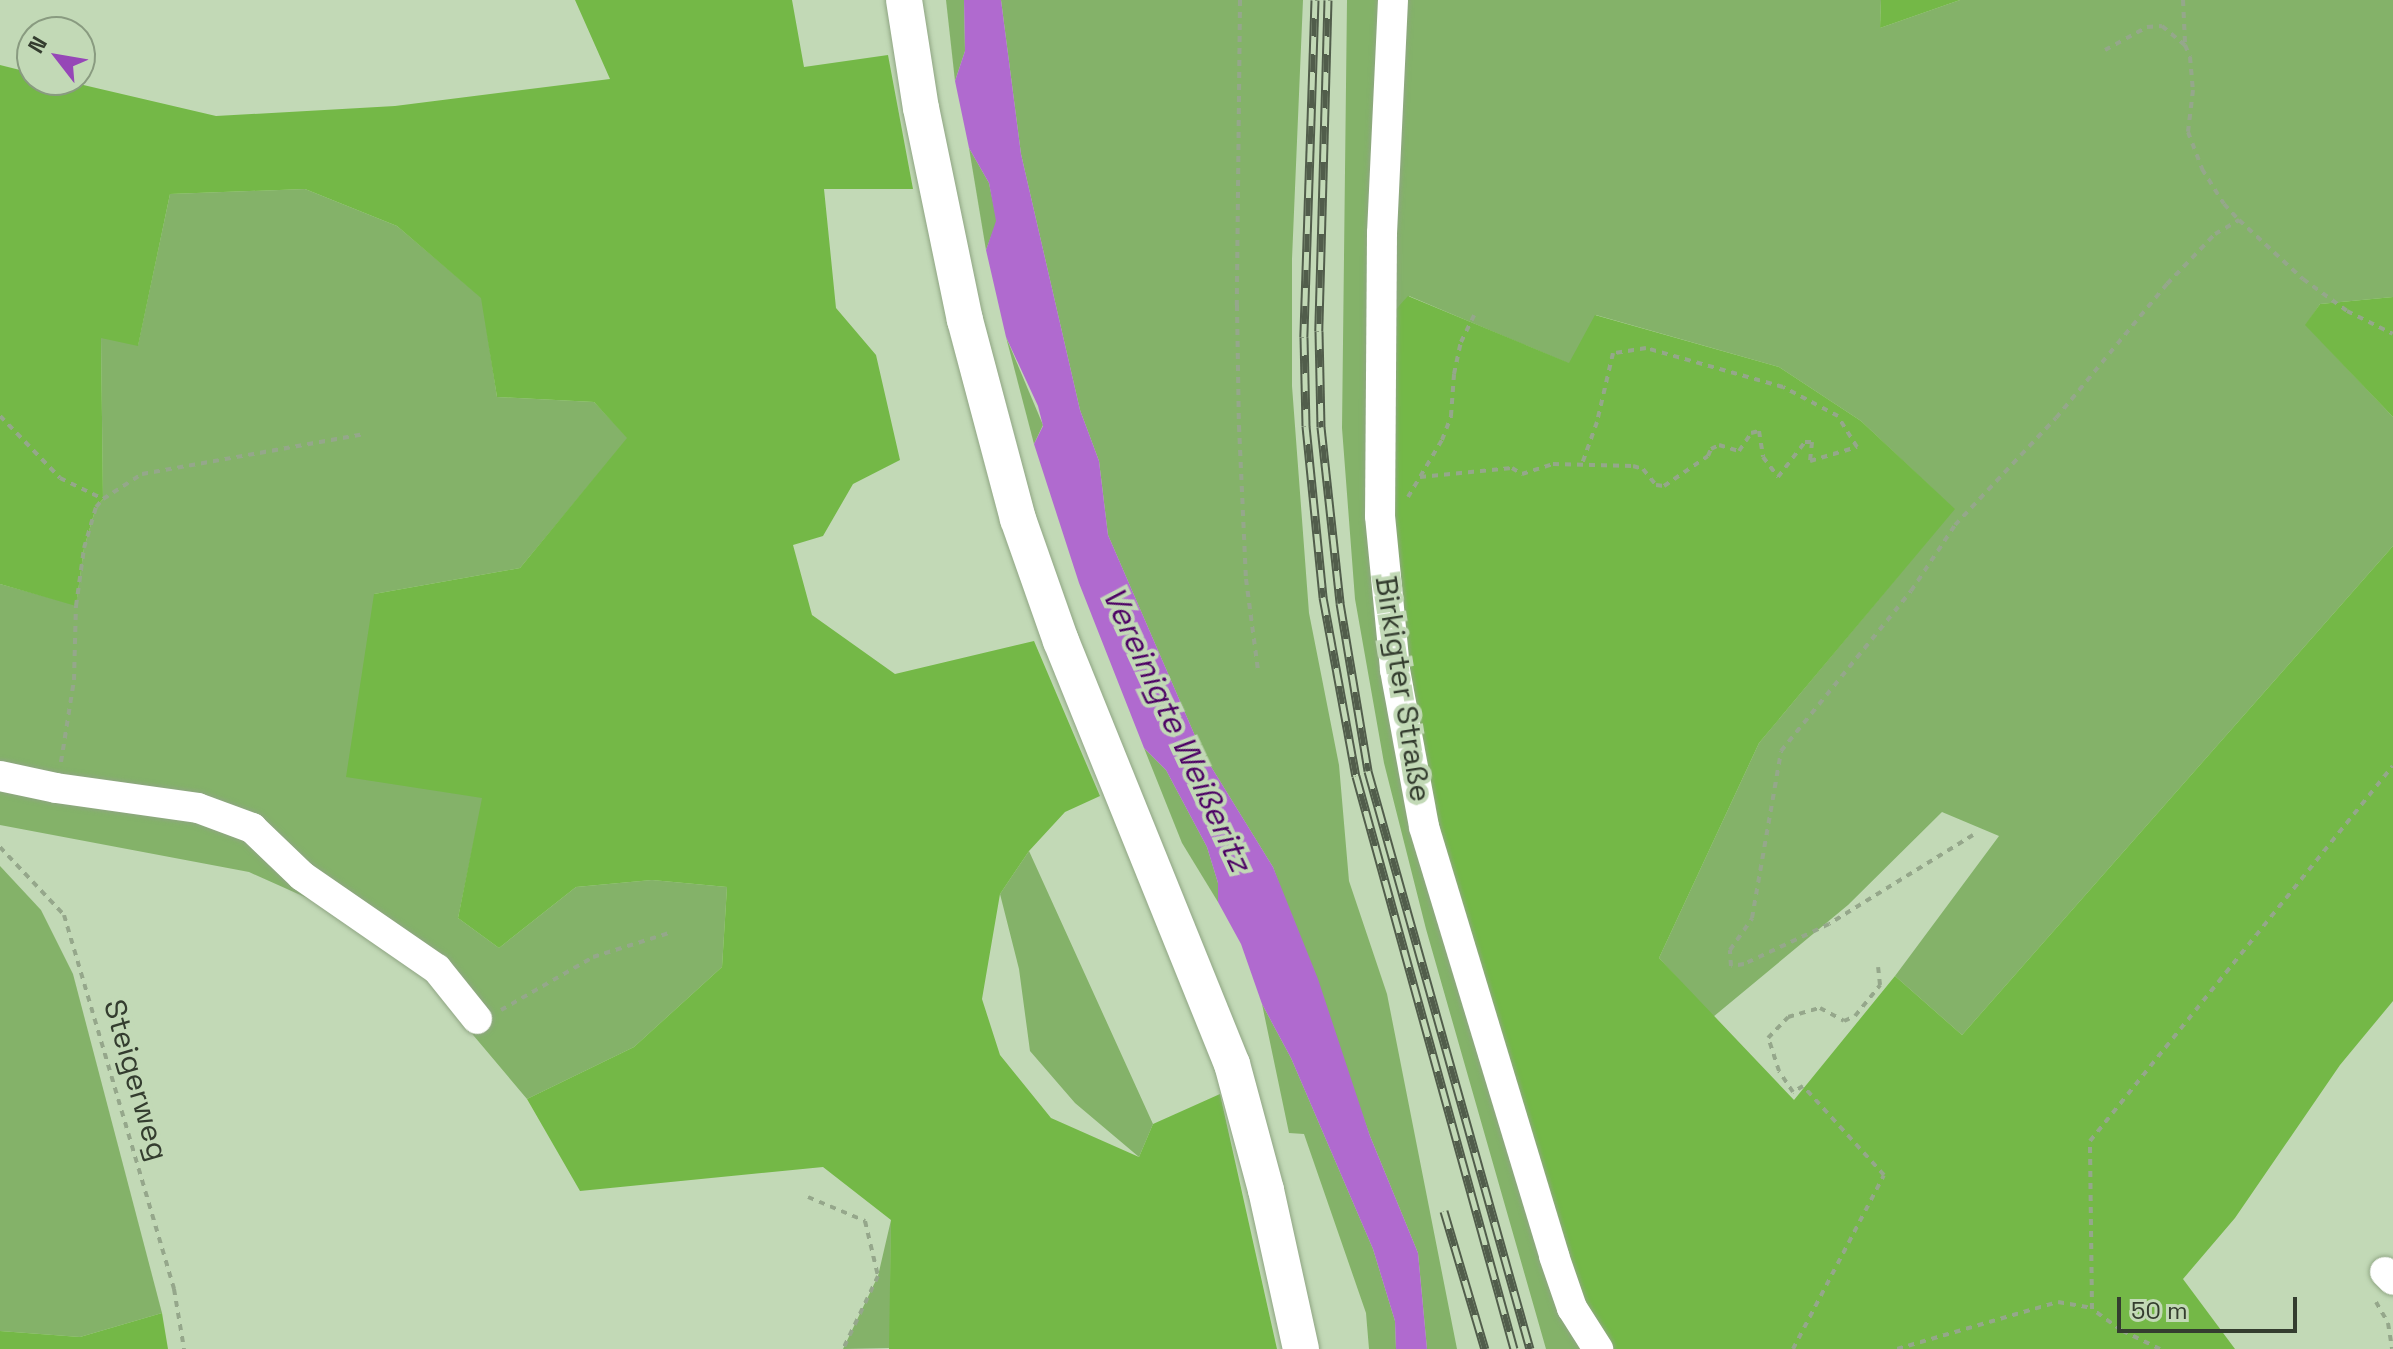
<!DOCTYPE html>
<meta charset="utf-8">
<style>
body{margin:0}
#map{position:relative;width:2393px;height:1349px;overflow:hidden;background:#c2d9b6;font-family:"Space Grotesk",sans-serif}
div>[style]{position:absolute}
.green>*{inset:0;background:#84b269}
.forest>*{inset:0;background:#74b847}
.water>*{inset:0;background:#b06acf}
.path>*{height:4px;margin-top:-2px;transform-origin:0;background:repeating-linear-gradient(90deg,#95a78b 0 6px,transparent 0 12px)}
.roads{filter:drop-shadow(0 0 2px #8fa583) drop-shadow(0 0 2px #8fa583)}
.minor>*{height:30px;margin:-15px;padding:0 15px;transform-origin:15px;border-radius:15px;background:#fff}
.major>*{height:36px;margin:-18px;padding:0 18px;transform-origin:18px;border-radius:18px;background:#fff}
.rail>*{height:9px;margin-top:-4.5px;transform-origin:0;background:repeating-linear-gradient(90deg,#c2d9b6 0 18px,#515d4b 0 36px);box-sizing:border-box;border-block:2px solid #515d4b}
span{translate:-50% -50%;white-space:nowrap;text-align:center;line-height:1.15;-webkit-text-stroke:8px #c2d9b6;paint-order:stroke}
.street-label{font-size:30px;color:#343d2f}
.water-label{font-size:32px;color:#4c0064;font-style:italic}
.north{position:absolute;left:16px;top:16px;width:80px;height:80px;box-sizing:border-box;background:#c2d9b6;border:2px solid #899b80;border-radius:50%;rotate:301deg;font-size:22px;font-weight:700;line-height:32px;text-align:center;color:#343d2f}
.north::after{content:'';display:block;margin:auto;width:28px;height:36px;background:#9647b7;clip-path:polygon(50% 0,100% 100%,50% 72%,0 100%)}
.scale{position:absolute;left:2117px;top:1297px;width:180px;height:36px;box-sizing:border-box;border:4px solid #343d2f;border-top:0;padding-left:10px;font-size:24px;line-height:28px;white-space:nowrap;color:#343d2f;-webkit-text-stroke:6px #c2d9b6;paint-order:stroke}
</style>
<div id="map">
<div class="green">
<div style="clip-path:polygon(946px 0,964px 0,965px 51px,955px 81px)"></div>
<div style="clip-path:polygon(1001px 0,1303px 0,1292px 259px,1292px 386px,1309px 613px,1339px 765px,1349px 881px,1387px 994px,1457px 1349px,1427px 1349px,1418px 1253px,1370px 1136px,1273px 867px,1202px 752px,1108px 535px,1099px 461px,1080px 410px,1021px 154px)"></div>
<div style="clip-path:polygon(1347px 0,1881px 0,1880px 28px,1960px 0,2393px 0,2393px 297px,2320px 304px,2306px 325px,2393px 417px,2393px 546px,1962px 1035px,1895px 976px,1999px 836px,1942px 812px,1848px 905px,1713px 1017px,1659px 958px,1759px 743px,1954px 509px,1861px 421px,1779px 367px,1596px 315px,1570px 364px,1409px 296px,1598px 1349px,1546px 1349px,1426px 929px,1384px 763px,1355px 599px,1342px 428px)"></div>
<div style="clip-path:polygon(969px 148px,989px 183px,997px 221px,986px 250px)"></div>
<div style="clip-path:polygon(305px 189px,397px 226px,482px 298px,497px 397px,594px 402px,628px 438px,520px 568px,374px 594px,483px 798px,458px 918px,499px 948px,576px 887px,652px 880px,727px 887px,722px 967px,634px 1047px,527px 1099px,420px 972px,343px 914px,249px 872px,0 825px,0 584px,76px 605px,84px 548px,96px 507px,103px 499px,101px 337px,138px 345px,170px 194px)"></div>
<div style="clip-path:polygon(1006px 337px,1043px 425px,1034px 444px)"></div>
<div style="clip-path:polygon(1144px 748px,1166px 770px,1207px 847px,1218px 883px,1218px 902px,1182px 843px)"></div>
<div style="clip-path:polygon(1029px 851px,1153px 1124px,1139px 1157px,1075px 1103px,1030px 1051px,1019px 969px,1000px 894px)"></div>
<div style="clip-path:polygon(0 866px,41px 910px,73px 974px,162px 1313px,80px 1337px,0 1331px)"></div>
<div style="clip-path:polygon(1262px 1004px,1291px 1058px,1373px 1249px,1395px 1321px,1396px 1349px,1369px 1349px,1366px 1313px,1304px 1134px,1289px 1133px)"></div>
<div style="clip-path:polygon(891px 1220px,890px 1348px,843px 1349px,878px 1276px)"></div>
</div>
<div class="forest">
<div style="clip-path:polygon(575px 0,792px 0,804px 67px,888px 55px,913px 189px,824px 189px,836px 308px,876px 355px,900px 460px,853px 484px,823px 536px,793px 545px,812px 615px,895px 674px,1034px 641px,1100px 796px,1065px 812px,1029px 851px,1000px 894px,982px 999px,1000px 1055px,1051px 1118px,1139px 1157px,1153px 1124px,1220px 1094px,1277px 1349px,889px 1349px,891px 1220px,823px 1167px,580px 1191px,527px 1099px,634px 1047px,722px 967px,727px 887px,652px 880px,576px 887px,499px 948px,458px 918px,482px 798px,346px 777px,374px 594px,520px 568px,627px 438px,594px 402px,497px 397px,481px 298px,397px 226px,305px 189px,170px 194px,138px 346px,101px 338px,103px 499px,96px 507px,84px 548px,76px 606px,0 584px,0 65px,32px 73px,32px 80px,62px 80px,216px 116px,395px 106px,610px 79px)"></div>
<div style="clip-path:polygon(1881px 0,1960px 0,1880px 28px)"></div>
<div style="clip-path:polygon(1408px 296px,1569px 363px,1595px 315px,1779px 367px,1861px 421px,1955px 509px,1759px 743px,1659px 958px,1794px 1100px,1895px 976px,1962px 1035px,2393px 546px,2393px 1001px,2340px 1065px,2235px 1218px,2183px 1279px,2235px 1349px,1598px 1349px,1572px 1308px,1395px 670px,1380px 327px)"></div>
<div style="clip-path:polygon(2393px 297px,2393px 417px,2305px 325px,2320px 304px)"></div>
<div style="clip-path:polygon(162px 1313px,168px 1349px,0 1349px,0 1331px,80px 1337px)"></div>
</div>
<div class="water">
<div style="clip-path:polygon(964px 0,1001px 0,1021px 154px,1080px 410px,1099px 461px,1108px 535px,1202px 752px,1273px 867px,1318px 979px,1370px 1136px,1418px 1253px,1427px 1349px,1396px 1349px,1395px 1321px,1373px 1249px,1291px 1058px,1262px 1004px,1241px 944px,1218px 902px,1218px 883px,1207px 847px,1166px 770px,1144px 748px,1079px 583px,1034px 444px,1043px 426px,1038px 406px,1006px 337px,986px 250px,996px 221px,989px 183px,969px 148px,955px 81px,965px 51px)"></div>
</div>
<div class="path">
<div style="left:1240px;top:0;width:305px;rotate:90.6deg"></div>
<div style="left:1237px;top:305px;width:121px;rotate:89.1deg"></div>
<div style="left:1239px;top:426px;width:153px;rotate:87.4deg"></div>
<div style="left:1246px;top:579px;width:92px;rotate:82.5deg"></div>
<div style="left:2183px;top:0;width:43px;rotate:87.3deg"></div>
<div style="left:2105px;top:50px;width:48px;rotate:-28.7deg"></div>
<div style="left:2147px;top:27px;width:15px;rotate:-4deg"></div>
<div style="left:2162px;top:26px;width:30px;rotate:40deg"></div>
<div style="left:2185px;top:45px;width:13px;rotate:67deg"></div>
<div style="left:2190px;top:57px;width:33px;rotate:85deg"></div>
<div style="left:2193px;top:90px;width:42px;rotate:96.8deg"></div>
<div style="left:2188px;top:132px;width:40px;rotate:69deg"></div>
<div style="left:2202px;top:169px;width:41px;rotate:57.8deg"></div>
<div style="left:2224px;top:204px;width:22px;rotate:47deg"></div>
<div style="left:0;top:416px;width:86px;rotate:45.9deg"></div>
<div style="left:60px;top:478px;width:48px;rotate:26deg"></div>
<div style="left:1420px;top:477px;width:92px;rotate:-5.6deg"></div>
<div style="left:1512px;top:468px;width:12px;rotate:31deg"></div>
<div style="left:1522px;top:474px;width:33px;rotate:-18deg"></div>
<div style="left:1553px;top:464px;width:80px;rotate:1.4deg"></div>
<div style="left:1633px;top:466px;width:10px;rotate:17deg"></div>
<div style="left:1643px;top:469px;width:21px;rotate:51deg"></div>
<div style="left:1656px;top:485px;width:8px;rotate:7deg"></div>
<div style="left:1664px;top:486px;width:53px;rotate:-34.3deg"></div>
<div style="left:1708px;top:456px;width:8px;rotate:-67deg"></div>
<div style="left:1711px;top:449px;width:9px;rotate:-27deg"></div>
<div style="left:1719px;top:445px;width:21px;rotate:17deg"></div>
<div style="left:1739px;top:451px;width:22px;rotate:-56deg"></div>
<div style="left:1751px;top:433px;width:8px;rotate:-14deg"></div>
<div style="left:1759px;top:431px;width:26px;rotate:81deg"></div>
<div style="left:1763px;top:457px;width:25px;rotate:53deg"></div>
<div style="left:1778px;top:477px;width:44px;rotate:-52.4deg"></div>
<div style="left:1805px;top:442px;width:7px"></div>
<div style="left:1812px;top:442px;width:19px;rotate:96deg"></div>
<div style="left:1810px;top:461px;width:49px;rotate:-16.6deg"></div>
<div style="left:1857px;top:447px;width:36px;rotate:-122deg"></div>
<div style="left:1838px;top:416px;width:62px;rotate:-152.2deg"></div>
<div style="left:1783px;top:387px;width:142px;rotate:-164.1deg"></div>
<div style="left:1646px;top:348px;width:33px;rotate:171deg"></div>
<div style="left:1613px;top:353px;width:71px;rotate:103.1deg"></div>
<div style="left:1597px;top:422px;width:45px;rotate:109.7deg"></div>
<div style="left:1408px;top:497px;width:66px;rotate:-59.2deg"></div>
<div style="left:1442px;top:440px;width:26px;rotate:-69deg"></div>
<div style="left:1451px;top:416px;width:42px;rotate:-85.9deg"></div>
<div style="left:1454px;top:374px;width:33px;rotate:-78deg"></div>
<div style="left:1461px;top:342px;width:30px;rotate:-64deg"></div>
<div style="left:61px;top:762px;width:83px;rotate:-81deg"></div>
<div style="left:74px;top:680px;width:74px;rotate:-88.5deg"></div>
<div style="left:76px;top:606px;width:59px;rotate:-82.1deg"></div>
<div style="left:84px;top:548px;width:43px;rotate:-73.7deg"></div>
<div style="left:96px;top:507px;width:11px;rotate:-49deg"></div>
<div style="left:103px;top:499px;width:46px;rotate:-32.7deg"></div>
<div style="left:142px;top:474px;width:226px;rotate:-10.2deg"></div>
<div style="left:1973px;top:835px;width:169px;rotate:148.3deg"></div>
<div style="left:1829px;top:924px;width:94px;rotate:154.8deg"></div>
<div style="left:1744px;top:964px;width:13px;rotate:171deg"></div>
<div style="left:1731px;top:966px;width:16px;rotate:-94deg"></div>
<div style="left:1730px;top:950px;width:39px;rotate:-55deg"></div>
<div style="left:1752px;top:918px;width:169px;rotate:-80.1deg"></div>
<div style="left:1781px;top:751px;width:206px;rotate:-50.9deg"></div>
<div style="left:1911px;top:591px;width:79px;rotate:-56.3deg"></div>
<div style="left:1955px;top:525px;width:147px;rotate:-46.7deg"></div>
<div style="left:2056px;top:418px;width:174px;rotate:-50.4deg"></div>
<div style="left:2167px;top:284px;width:69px;rotate:-46.2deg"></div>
<div style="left:2215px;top:234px;width:28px;rotate:-30deg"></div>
<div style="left:2239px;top:220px;width:87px;rotate:42.7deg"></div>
<div style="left:2303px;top:279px;width:54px;rotate:36deg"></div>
<div style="left:2347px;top:311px;width:51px;rotate:26.6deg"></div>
<div style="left:0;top:847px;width:93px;rotate:46.7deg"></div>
<div style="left:64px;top:915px;width:390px;rotate:73.6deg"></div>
<div style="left:174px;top:1289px;width:61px;rotate:80.5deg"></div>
<div style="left:501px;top:1010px;width:106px;rotate:-29.9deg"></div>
<div style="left:593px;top:957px;width:80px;rotate:-17.5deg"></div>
<div style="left:808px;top:1197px;width:62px;rotate:22.8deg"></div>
<div style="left:865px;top:1221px;width:57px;rotate:76.7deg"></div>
<div style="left:878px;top:1276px;width:81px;rotate:115.6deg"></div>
<div style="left:2376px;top:1302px;width:24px;rotate:60deg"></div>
<div style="left:2388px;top:1323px;width:26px;rotate:81deg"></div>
<div style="left:1793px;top:1349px;width:196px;rotate:-62.4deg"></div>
<div style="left:1884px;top:1175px;width:120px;rotate:-132.3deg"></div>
<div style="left:1803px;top:1086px;width:12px;rotate:149deg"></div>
<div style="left:1793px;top:1092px;width:25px;rotate:-124deg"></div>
<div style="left:1779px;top:1071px;width:35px;rotate:-108deg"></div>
<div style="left:1768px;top:1038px;width:29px;rotate:-46deg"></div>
<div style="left:1788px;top:1017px;width:33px;rotate:-16deg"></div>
<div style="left:1820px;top:1008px;width:27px;rotate:28deg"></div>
<div style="left:1844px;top:1021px;width:12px;rotate:-24deg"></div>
<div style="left:1855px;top:1016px;width:40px;rotate:-51deg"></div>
<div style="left:1880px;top:985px;width:18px;rotate:-96deg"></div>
<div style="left:1897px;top:1349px;width:168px;rotate:-16.3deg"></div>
<div style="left:2058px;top:1302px;width:35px;rotate:10deg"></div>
<div style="left:2160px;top:1349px;width:43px;rotate:-154deg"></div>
<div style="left:2121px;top:1330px;width:36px;rotate:-144deg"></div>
<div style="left:2092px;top:1309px;width:168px;rotate:-90.7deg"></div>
<div style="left:2090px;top:1141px;width:482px;rotate:-51.1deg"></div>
</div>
<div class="roads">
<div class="minor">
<div style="left:1393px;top:0;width:233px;rotate:92.7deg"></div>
<div style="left:1382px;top:233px;width:283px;rotate:90.4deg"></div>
<div style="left:1380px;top:516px;width:155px;rotate:84.4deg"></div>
<div style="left:1395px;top:670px;width:160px;rotate:79.5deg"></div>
<div style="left:1424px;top:827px;width:448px;rotate:73.1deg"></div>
<div style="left:1554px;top:1256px;width:55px;rotate:70.9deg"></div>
<div style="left:1572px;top:1308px;width:49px;rotate:57.6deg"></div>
<div style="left:0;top:776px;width:57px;rotate:12.1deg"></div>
<div style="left:56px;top:788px;width:143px;rotate:8deg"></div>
<div style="left:198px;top:808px;width:58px;rotate:20.3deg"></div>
<div style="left:252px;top:828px;width:69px;rotate:43.8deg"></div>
<div style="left:302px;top:876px;width:164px;rotate:34.6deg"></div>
<div style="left:437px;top:969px;width:64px;rotate:51.3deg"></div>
<div style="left:2385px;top:1272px;width:11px;rotate:45deg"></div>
</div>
<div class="major">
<div style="left:904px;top:0;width:109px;rotate:81.1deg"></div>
<div style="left:921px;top:108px;width:217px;rotate:78.3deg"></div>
<div style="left:965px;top:320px;width:206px;rotate:75.1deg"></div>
<div style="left:1018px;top:519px;width:129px;rotate:70.6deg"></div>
<div style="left:1061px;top:641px;width:456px;rotate:68deg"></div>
<div style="left:1232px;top:1064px;width:131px;rotate:74.9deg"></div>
<div style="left:1266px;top:1190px;width:163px;rotate:77.6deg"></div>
</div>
</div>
<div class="rail">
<div style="left:1315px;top:0;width:337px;rotate:91.9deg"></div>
<div style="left:1304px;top:337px;width:89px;rotate:88.7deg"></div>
<div style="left:1306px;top:426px;width:172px;rotate:84.3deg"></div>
<div style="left:1323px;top:597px;width:182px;rotate:79.6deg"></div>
<div style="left:1356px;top:776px;width:594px;rotate:74.58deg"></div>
<div style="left:1328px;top:0;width:331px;rotate:91.6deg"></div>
<div style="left:1319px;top:331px;width:96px;rotate:88.8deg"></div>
<div style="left:1321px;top:427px;width:177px;rotate:83.8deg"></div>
<div style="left:1340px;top:603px;width:170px;rotate:80.5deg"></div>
<div style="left:1368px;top:771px;width:600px;rotate:74.34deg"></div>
<div style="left:1444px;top:1211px;width:144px;rotate:73.5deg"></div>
</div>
<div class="street-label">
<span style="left:1403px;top:689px;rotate:81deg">Birkigter Straße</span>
<span style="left:136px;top:1080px;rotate:74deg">Steigerweg</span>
</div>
<div class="water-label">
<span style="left:1177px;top:729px;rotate:65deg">Vereinigte Weißeritz</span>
</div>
<div class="north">N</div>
<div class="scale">50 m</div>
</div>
